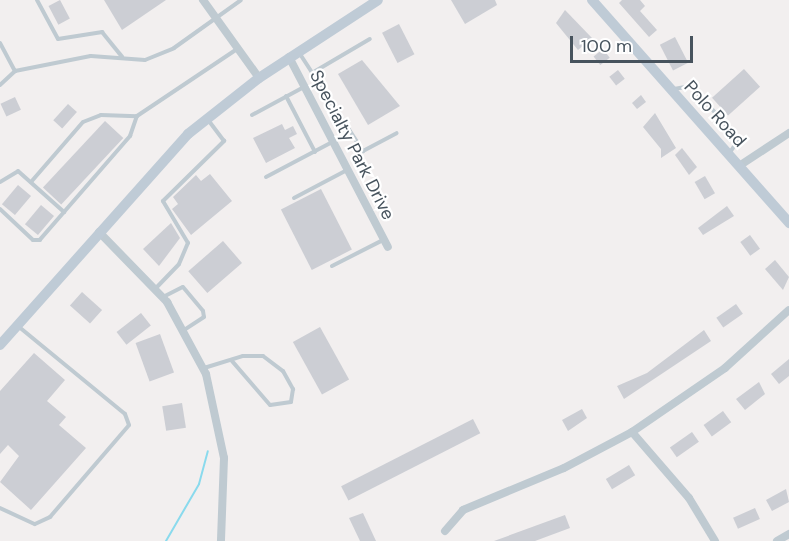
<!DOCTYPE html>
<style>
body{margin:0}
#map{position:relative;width:789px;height:541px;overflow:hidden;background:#f2efef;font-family:"DM Sans",sans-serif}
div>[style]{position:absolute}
.stream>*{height:2px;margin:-1px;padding:0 1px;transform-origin:1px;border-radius:1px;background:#8adaed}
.building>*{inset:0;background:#ccced4;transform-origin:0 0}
.lane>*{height:4px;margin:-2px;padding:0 2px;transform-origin:2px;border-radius:2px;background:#bfcad1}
.street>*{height:8px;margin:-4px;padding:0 4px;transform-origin:4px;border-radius:4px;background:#bfcad1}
.secondary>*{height:10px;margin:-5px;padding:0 5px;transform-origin:5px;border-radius:5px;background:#bfcbd6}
span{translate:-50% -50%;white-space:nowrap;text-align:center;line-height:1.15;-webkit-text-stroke:4.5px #fff;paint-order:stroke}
.street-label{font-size:18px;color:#47535d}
.scale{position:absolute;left:570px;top:36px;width:123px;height:27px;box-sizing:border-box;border:3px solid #47535d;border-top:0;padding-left:8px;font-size:18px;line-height:21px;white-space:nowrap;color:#47535d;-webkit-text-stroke:4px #fff;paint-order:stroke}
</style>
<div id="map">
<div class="stream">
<div style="left:166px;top:541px;width:66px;rotate:-59.9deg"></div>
<div style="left:199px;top:484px;width:34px;rotate:-75deg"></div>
</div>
<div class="building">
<div style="left:60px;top:0;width:21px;height:13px;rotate:62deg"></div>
<div style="clip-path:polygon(104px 0,166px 0,122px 30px)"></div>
<div style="clip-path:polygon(451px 0,495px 0,497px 5px,465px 24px)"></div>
<div style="clip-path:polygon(622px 0,640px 0,645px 6px,640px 11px,657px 30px,649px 37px,619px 3px)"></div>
<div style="clip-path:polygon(565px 10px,592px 38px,578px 50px,556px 23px)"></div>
<div style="left:399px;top:24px;width:34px;height:19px;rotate:63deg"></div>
<div style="left:675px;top:37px;width:29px;height:17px;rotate:63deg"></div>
<div style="left:603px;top:49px;width:11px;height:12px;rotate:52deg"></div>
<div style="clip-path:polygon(362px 60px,400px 106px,368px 125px,338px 74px)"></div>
<div style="left:744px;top:69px;width:24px;height:43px;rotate:48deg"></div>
<div style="left:618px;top:70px;width:11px;height:11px;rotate:52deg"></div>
<div style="clip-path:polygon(641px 95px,646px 102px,637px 109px,632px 103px)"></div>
<div style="left:15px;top:97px;width:14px;height:16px;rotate:65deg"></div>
<div style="left:68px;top:104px;width:12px;height:22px;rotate:42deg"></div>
<div style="clip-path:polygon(655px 113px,676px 148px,661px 158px,661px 149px,643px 127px)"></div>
<div style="left:105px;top:121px;width:25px;height:91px;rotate:43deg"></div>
<div style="clip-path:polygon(282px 124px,285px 130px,293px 126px,297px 134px,289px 138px,295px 148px,266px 163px,253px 138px)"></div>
<div style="clip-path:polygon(682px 148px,697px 167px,689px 175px,675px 155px)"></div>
<div style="clip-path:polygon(210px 174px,232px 201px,191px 235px,172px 209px,178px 204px,173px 197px,196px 175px,201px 181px)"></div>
<div style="left:705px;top:176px;width:20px;height:12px;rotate:60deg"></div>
<div style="left:18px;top:185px;width:17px;height:25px;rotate:40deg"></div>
<div style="left:321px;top:189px;width:68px;height:45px;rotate:63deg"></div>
<div style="left:41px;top:205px;width:17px;height:25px;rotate:40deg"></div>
<div style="clip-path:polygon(727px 206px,734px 216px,703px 235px,698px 228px)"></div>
<div style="clip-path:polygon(171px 223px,180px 238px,159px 266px,143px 249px)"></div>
<div style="left:750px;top:235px;width:17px;height:12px;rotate:54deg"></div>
<div style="left:223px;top:241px;width:29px;height:46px;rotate:49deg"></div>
<div style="clip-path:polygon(775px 260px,789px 277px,783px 290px,765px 269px)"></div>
<div style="left:82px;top:292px;width:27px;height:18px;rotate:42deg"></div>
<div style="left:736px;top:304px;width:12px;height:24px;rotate:55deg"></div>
<div style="left:141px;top:313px;width:16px;height:31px;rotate:52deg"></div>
<div style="left:320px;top:327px;width:60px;height:31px;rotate:61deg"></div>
<div style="clip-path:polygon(704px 330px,711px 341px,624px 399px,617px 386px,647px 373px)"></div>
<div style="left:160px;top:334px;width:41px;height:26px;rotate:70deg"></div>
<div style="clip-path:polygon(34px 353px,65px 380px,47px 401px,66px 417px,59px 425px,86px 448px,31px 510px,0 482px,19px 456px,8px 445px,0 454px,0 391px)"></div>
<div style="clip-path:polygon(789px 359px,789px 376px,779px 384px,771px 374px)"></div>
<div style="clip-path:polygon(759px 382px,765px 394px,745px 410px,736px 399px)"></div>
<div style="left:182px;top:403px;width:25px;height:20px;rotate:81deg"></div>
<div style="clip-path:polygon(582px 409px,587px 418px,568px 431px,562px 420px)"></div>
<div style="left:723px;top:411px;width:14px;height:24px;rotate:54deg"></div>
<div style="left:473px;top:419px;width:16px;height:148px;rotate:63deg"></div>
<div style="left:692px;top:432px;width:12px;height:27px;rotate:55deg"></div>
<div style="left:629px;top:465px;width:12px;height:27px;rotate:59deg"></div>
<div style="clip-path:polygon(786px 489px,789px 502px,772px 511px,766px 500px)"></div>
<div style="left:755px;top:508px;width:12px;height:24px;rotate:66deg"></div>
<div style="clip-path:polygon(363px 513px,376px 541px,360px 541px,349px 518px)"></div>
<div style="clip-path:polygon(565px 515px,570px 528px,535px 541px,494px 541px)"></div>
</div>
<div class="lane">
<div style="left:37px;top:0;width:44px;rotate:61.7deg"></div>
<div style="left:58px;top:39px;width:45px;rotate:-9deg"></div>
<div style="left:102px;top:32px;width:32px;rotate:51deg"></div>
<div style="left:0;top:43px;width:32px;rotate:62deg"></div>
<div style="left:15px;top:71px;width:77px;rotate:-11.2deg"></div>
<div style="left:91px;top:56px;width:54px;rotate:4.2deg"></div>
<div style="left:145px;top:60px;width:31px;rotate:-22deg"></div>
<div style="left:174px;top:48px;width:82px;rotate:-35.6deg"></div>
<div style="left:300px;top:54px;width:116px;rotate:57deg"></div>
<div style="left:363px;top:151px;width:38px;rotate:-28deg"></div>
<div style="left:312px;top:73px;width:67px;rotate:-30.4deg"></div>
<div style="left:0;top:85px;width:21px;rotate:-43deg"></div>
<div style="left:674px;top:89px;width:17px;rotate:-10deg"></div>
<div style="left:691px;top:86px;width:72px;rotate:47.8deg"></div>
<div style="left:739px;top:139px;width:18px;rotate:124deg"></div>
<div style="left:286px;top:96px;width:63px;rotate:62.6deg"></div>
<div style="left:252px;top:115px;width:59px;rotate:-28.3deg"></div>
<div style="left:266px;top:177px;width:75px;rotate:-27.9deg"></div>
<div style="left:0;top:182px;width:21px;rotate:-31deg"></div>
<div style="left:18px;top:171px;width:62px;rotate:41.7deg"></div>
<div style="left:64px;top:212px;width:37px;rotate:131deg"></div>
<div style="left:40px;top:240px;width:7px;rotate:180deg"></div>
<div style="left:33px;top:240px;width:45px;rotate:-136.8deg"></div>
<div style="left:31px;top:182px;width:79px;rotate:-49.1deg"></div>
<div style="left:83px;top:122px;width:19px;rotate:-21deg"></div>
<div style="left:101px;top:115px;width:36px;rotate:2deg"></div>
<div style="left:137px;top:116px;width:120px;rotate:-33.8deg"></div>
<div style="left:294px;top:198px;width:60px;rotate:-27.8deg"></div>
<div style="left:64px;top:212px;width:101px;rotate:-49deg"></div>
<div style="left:130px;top:136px;width:21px;rotate:-71deg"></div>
<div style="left:332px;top:266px;width:57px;rotate:-27deg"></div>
<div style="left:156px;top:288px;width:33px;rotate:-46deg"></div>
<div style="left:179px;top:264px;width:23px;rotate:-67deg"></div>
<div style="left:188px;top:243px;width:49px;rotate:-120.8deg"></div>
<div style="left:163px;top:201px;width:86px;rotate:-44.5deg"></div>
<div style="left:224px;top:141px;width:26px;rotate:-127deg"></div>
<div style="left:163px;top:297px;width:22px;rotate:-27deg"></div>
<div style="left:183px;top:287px;width:31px;rotate:50deg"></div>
<div style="left:203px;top:311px;width:6px;rotate:81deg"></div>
<div style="left:204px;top:317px;width:24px;rotate:147deg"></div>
<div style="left:204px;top:368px;width:41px;rotate:-17.1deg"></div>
<div style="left:243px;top:356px;width:20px"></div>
<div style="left:263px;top:356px;width:25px;rotate:37deg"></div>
<div style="left:283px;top:371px;width:21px;rotate:61deg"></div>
<div style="left:293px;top:389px;width:13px;rotate:99deg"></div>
<div style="left:291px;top:402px;width:21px;rotate:172deg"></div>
<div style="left:270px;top:405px;width:58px;rotate:-130.8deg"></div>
<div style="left:0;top:508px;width:38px;rotate:25deg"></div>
<div style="left:35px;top:524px;width:17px;rotate:-25deg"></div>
<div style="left:50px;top:517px;width:121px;rotate:-49.3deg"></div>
<div style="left:129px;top:425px;width:12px;rotate:-110deg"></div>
<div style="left:125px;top:414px;width:139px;rotate:-140.6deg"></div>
</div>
<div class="street">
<div style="left:203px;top:0;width:96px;rotate:54.3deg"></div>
<div style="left:289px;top:57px;width:214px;rotate:62.5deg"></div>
<div style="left:739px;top:166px;width:60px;rotate:-33.4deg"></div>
<div style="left:99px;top:232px;width:98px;rotate:45.8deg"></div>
<div style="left:167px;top:302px;width:82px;rotate:61.6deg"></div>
<div style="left:206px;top:374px;width:86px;rotate:77.9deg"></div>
<div style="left:224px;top:458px;width:83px;rotate:92.1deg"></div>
<div style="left:632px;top:432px;width:87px;rotate:49.2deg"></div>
<div style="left:689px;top:498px;width:50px;rotate:58.8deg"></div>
<div style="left:445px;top:531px;width:28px;rotate:-49deg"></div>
<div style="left:463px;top:510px;width:109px;rotate:-22.6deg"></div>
<div style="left:564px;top:468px;width:77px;rotate:-27.9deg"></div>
<div style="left:632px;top:432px;width:113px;rotate:-34.5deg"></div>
<div style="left:725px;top:368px;width:86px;rotate:-42.2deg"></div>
<div style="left:777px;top:541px;width:14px;rotate:-30deg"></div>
</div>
<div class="secondary">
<div style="left:592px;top:0;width:298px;rotate:48.5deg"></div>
<div style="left:0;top:345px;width:283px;rotate:-48.3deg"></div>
<div style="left:188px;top:134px;width:90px;rotate:-38.3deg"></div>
<div style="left:259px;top:78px;width:142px;rotate:-33.2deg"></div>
</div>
<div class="street-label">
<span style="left:715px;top:114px;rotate:48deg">Polo Road</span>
<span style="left:352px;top:145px;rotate:63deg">Specialty Park Drive</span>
</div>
<div class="scale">100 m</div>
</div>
